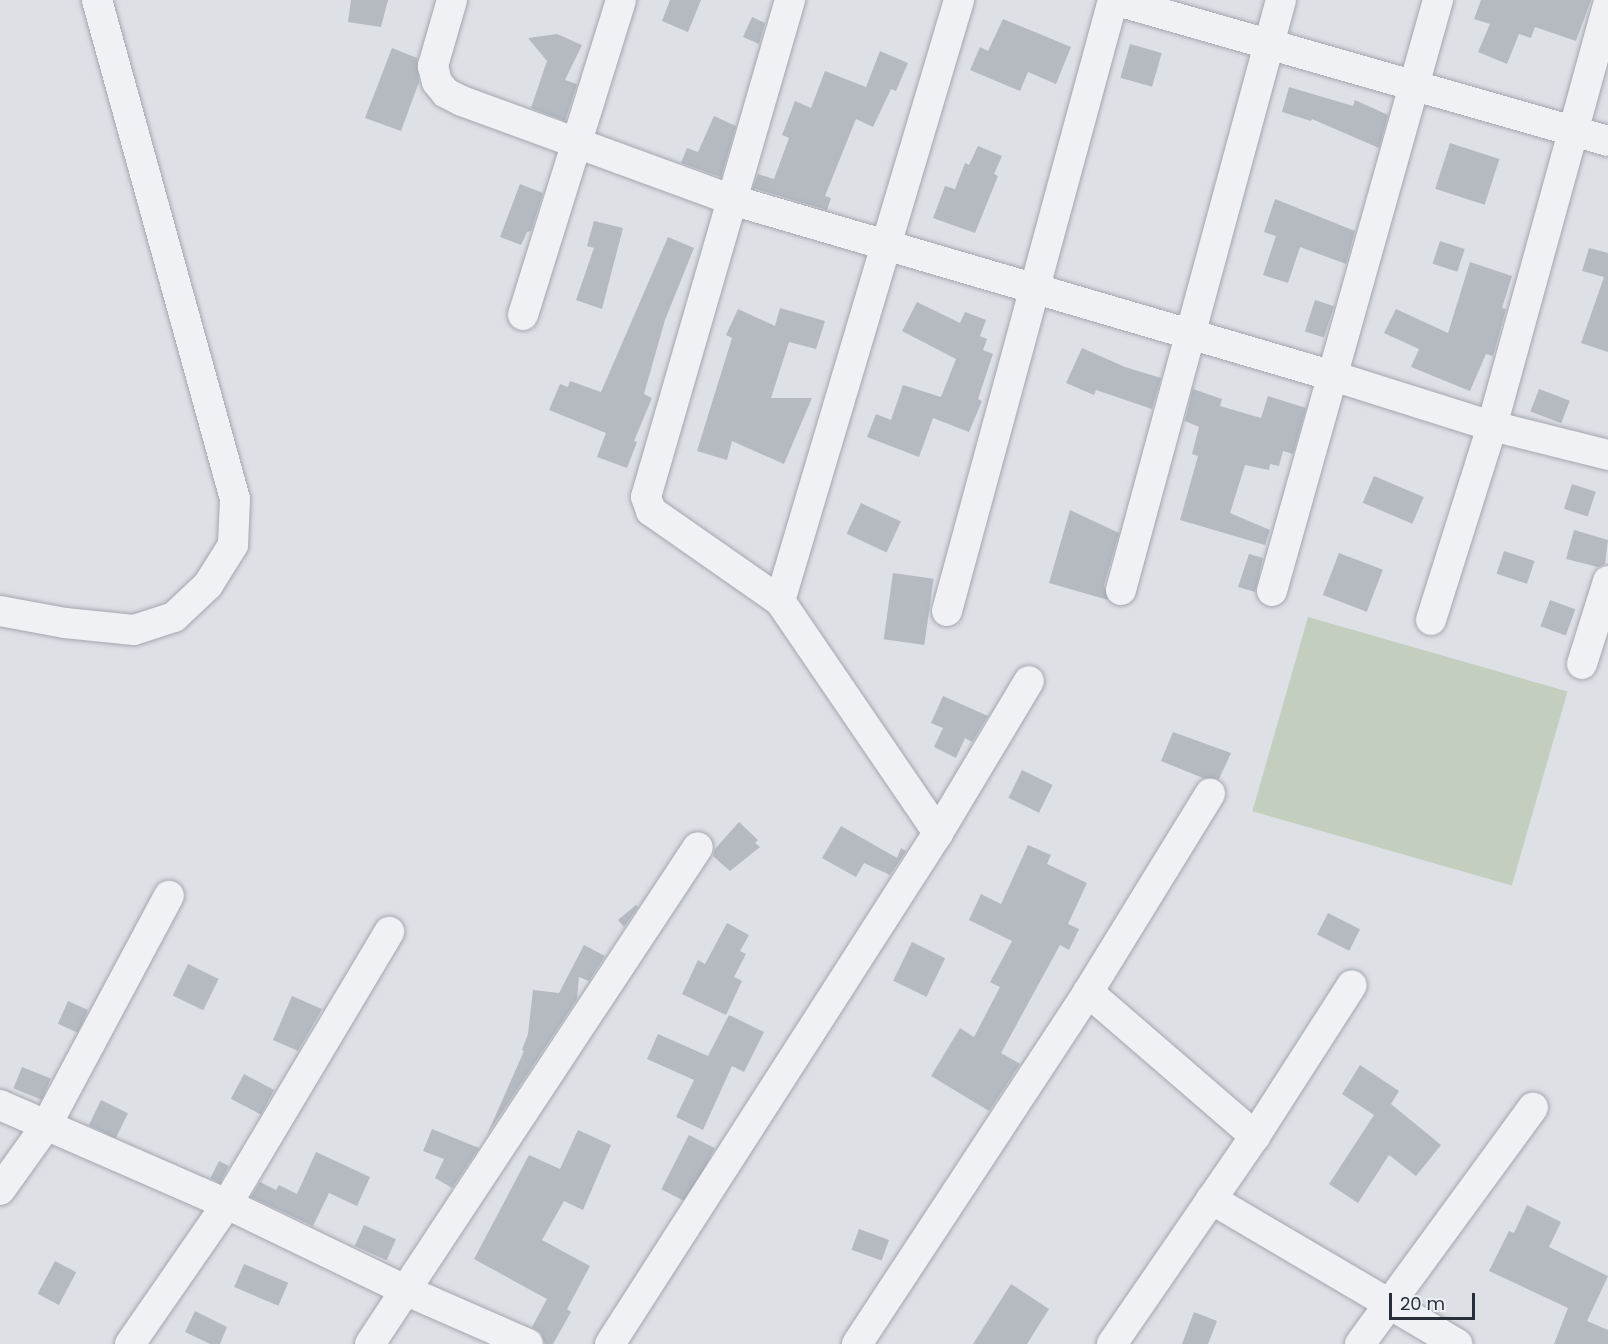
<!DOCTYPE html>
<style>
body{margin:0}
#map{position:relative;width:1608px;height:1344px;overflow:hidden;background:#dde0e5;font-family:Poppins,sans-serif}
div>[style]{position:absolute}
.green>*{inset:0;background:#c3cebf;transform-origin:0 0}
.building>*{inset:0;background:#b5bac1;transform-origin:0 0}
.roads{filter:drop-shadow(0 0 2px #a3a7ae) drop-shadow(0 0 2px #a3a7ae)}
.minor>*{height:30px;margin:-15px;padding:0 15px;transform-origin:15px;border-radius:15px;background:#eff1f4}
span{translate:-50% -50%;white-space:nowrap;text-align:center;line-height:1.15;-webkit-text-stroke:5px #eceff3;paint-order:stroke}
.scale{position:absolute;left:1389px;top:1293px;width:86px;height:27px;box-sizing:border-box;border:3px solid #282f3a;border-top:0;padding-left:8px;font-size:18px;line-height:21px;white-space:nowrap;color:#282f3a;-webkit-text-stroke:4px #eceff3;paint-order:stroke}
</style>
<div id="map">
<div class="green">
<div style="left:1308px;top:617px;width:270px;height:202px;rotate:16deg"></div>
</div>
<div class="building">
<div style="clip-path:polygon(351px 0,388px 0,381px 27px,348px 22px)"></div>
<div style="clip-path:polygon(670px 0,701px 0,688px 32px,662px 21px)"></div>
<div style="clip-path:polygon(1481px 0,1591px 0,1576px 41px,1535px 27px,1531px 38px,1519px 34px,1507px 64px,1478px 52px,1490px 24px,1474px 19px)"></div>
<div style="clip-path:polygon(752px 17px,765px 23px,759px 44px,743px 37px)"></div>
<div style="clip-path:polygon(1003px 19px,1071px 47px,1056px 84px,1028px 72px,1020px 91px,970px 70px,980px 47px,988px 51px)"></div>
<div style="clip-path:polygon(557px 34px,582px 45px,565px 80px,577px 84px,565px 121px,531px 108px,547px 61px,528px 38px)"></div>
<div style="left:1130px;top:44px;width:33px;height:35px;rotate:16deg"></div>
<div style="clip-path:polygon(392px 48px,417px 58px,419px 82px,401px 131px,365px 118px)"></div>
<div style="clip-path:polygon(880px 51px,908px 63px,896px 91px,891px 89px,873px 127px,856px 119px,825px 196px,831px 198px,827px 210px,753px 188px,758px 174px,774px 179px,789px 138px,782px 135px,795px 101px,811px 108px,825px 71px,866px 87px)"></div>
<div style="clip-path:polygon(1289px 87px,1353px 106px,1355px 100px,1388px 115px,1379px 148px,1312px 119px,1311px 121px,1282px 112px)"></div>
<div style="clip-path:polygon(714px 116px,736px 126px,721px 177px,681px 163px,687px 148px,698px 152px)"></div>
<div style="left:1450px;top:143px;width:52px;height:48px;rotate:18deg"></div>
<div style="clip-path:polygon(978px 146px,1002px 156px,994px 174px,998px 176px,975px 233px,933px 218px,945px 186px,955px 189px,965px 163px,969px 165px)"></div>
<div style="clip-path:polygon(520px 184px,543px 193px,531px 231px,527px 232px,521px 245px,500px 237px)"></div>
<div style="clip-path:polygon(1275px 199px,1355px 231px,1346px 264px,1300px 247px,1288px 283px,1263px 275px,1276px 236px,1264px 232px)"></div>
<div style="clip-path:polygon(594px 221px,623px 228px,602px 309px,576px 300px,594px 248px,587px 246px)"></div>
<div style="clip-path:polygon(668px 237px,694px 248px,665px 320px,644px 394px,652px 398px,634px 441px,637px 442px,627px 468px,597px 457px,606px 433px,549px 410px,560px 384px,568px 387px,570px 381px,601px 392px)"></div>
<div style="left:1440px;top:241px;width:26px;height:24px;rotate:18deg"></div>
<div style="clip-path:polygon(1589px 248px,1608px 253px,1608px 352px,1581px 343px,1604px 277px,1582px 271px)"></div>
<div style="clip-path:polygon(1470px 262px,1512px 276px,1502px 308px,1506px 309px,1493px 356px,1486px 354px,1470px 391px,1411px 367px,1419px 349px,1384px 333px,1396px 309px,1448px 333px)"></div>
<div style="left:1315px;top:300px;width:20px;height:33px;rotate:18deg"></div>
<div style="clip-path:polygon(917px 302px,960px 323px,965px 312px,986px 320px,980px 336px,987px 339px,983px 350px,993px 354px,978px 399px,982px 401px,969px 432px,933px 418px,919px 457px,867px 437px,876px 414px,891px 420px,903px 385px,941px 397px,956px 359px,902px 331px)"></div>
<div style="clip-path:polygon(780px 308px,825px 321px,816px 349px,789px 342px,771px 398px,812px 398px,784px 464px,732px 441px,727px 460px,697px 451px,732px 338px,726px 335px,738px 309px,775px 326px)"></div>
<div style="clip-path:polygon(1082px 348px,1125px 367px,1161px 378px,1152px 409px,1096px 390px,1094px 395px,1066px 383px)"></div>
<div style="clip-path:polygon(1193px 389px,1222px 399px,1220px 406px,1261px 418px,1268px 396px,1306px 408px,1293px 454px,1283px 451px,1279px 466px,1270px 464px,1269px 470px,1245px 465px,1230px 513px,1270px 530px,1265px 545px,1180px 520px,1198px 456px,1192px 454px,1199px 427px,1185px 421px)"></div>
<div style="left:1539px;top:389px;width:33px;height:24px;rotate:21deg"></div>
<div style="left:1374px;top:476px;width:54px;height:29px;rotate:23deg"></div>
<div style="left:1572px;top:484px;width:25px;height:26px;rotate:18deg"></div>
<div style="left:861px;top:503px;width:44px;height:34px;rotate:25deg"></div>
<div style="clip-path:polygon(1070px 510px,1119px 533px,1104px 585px,1108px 600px,1049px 583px)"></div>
<div style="clip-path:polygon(1574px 530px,1608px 540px,1605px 564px,1598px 567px,1566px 559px)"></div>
<div style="left:1504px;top:551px;width:32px;height:24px;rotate:18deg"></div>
<div style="left:1339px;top:553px;width:47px;height:45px;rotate:21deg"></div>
<div style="clip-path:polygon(1249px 554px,1263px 558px,1255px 592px,1238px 587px)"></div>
<div style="left:893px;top:573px;width:41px;height:67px;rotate:8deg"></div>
<div style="left:1550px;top:600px;width:27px;height:28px;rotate:20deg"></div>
<div style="clip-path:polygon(943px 696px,988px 716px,972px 742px,965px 738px,956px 758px,934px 747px,943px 728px,931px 723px)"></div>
<div style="clip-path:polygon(1173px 732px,1231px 753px,1219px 779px,1203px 778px,1161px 761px)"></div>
<div style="left:1022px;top:770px;width:34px;height:31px;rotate:26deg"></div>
<div style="clip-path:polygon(739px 822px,758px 840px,755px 843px,760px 847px,730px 871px,713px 856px,715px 849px)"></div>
<div style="clip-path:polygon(841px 826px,897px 858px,901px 848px,906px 851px,890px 875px,864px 863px,856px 877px,822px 858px)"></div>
<div style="clip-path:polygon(1028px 845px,1051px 855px,1047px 864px,1087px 883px,1068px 924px,1079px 929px,1069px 950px,1060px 945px,1001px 1053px,1020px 1064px,989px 1111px,931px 1076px,960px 1028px,974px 1037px,1000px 987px,990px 982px,1012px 941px,969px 920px,981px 894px,1001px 904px)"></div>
<div style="clip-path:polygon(636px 905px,638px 907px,624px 927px,618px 920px)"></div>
<div style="left:1328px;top:913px;width:36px;height:24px;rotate:27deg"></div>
<div style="clip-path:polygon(727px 923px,749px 935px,740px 951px,746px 954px,734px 977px,742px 981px,726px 1015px,682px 994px,698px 960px,705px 964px)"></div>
<div style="left:912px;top:942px;width:37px;height:43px;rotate:26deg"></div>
<div style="clip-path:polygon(584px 945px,605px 956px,589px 981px,579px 977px,577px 999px,487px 1135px,524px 1051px,522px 1050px,528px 1034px,533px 990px,559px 993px)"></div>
<div style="left:188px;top:964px;width:34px;height:35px;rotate:26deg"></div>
<div style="clip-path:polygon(292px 996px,322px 1009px,298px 1051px,273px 1040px)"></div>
<div style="left:68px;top:1001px;width:22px;height:25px;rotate:24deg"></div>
<div style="clip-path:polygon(729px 1015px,764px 1032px,744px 1072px,732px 1066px,703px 1130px,676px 1117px,694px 1080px,647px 1059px,658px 1034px,708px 1056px)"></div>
<div style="clip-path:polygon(1360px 1065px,1399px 1091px,1391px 1104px,1441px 1145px,1416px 1176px,1389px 1155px,1358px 1203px,1329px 1184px,1374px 1115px,1342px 1094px)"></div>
<div style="left:22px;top:1067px;width:31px;height:23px;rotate:22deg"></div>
<div style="left:244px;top:1074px;width:34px;height:28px;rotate:28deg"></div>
<div style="left:101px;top:1100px;width:30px;height:28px;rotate:26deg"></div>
<div style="clip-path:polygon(432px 1129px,479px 1148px,452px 1188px,435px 1178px,444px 1159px,423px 1151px)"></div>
<div style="clip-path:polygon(578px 1130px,611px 1145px,583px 1210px,564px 1201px,542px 1240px,590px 1266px,567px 1309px,571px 1312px,553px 1344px,545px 1344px,541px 1333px,532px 1327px,547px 1299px,474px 1259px,529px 1155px,560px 1169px)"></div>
<div style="left:689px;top:1135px;width:29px;height:61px;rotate:27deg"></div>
<div style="clip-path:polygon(316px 1152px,370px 1177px,357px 1206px,329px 1193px,313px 1226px,251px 1197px,260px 1182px,276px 1190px,279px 1185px,297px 1194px)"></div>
<div style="left:219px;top:1161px;width:11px;height:19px;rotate:27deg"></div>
<div style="clip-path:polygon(1527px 1205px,1561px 1222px,1549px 1247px,1608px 1276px,1587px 1321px,1608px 1330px,1608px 1344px,1554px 1344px,1568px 1308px,1489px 1271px,1509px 1231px,1514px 1233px)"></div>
<div style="left:364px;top:1225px;width:35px;height:23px;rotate:24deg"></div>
<div style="left:859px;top:1229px;width:32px;height:22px;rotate:20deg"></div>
<div style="left:55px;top:1261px;width:24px;height:37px;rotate:28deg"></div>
<div style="left:244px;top:1264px;width:48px;height:25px;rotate:23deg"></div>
<div style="clip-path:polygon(1011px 1284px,1049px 1309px,1027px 1344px,973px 1344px)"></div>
<div style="clip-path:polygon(195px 1311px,227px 1327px,220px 1344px,210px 1344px,185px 1332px)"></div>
<div style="clip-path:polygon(1194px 1312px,1217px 1321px,1208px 1344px,1182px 1344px)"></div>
</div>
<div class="roads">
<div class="minor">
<div style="left:452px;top:0;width:69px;rotate:106.1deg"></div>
<div style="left:433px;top:66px;width:16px;rotate:76deg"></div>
<div style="left:437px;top:82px;width:14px;rotate:51deg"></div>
<div style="left:446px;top:93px;width:18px;rotate:27deg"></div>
<div style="left:462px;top:101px;width:288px;rotate:20.1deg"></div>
<div style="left:732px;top:200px;width:626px;rotate:16.32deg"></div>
<div style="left:1333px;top:376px;width:167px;rotate:17.5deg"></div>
<div style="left:1492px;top:426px;width:120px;rotate:14deg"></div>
<div style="left:790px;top:0;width:517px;rotate:106.16deg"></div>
<div style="left:646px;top:497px;width:15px;rotate:70deg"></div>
<div style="left:651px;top:511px;width:157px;rotate:34.9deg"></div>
<div style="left:780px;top:601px;width:281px;rotate:55.7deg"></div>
<div style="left:1114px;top:0;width:514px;rotate:15.93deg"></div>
<div style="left:523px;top:315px;width:330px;rotate:-72.7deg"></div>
<div style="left:1121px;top:590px;width:611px;rotate:-74.83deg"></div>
<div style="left:1272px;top:591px;width:614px;rotate:-74.31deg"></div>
<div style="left:780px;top:601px;width:627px;rotate:-73.41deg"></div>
<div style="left:0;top:611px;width:66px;rotate:10.5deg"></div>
<div style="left:65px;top:623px;width:69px;rotate:5.8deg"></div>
<div style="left:134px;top:630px;width:42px;rotate:-18deg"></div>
<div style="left:174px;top:617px;width:47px;rotate:-43.3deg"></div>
<div style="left:208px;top:585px;width:47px;rotate:-58deg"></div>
<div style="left:233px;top:545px;width:46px;rotate:-87.5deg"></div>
<div style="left:235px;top:499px;width:518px;rotate:-105.46deg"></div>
<div style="left:947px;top:611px;width:633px;rotate:-74.8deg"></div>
<div style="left:1431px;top:620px;width:203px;rotate:-72.5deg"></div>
<div style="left:1492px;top:426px;width:436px;rotate:-74.6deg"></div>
<div style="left:1582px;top:664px;width:87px;rotate:-72.6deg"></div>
<div style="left:1088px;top:992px;width:221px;rotate:40.8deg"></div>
<div style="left:0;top:1105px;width:248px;rotate:23.6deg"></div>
<div style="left:227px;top:1204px;width:200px;rotate:25.8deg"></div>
<div style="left:407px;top:1291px;width:132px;rotate:23.7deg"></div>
<div style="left:0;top:1190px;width:79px;rotate:-54.3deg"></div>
<div style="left:46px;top:1126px;width:261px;rotate:-61.9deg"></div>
<div style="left:1211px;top:1199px;width:286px;rotate:30.5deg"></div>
<div style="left:130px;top:1344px;width:170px;rotate:-55.3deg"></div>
<div style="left:227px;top:1204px;width:317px;rotate:-59.2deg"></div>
<div style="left:370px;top:1344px;width:595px;rotate:-56.58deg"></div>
<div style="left:610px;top:1344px;width:607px;rotate:-57.3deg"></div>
<div style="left:938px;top:833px;width:177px;rotate:-59.1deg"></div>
<div style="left:857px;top:1344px;width:421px;rotate:-56.7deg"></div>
<div style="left:1088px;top:992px;width:233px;rotate:-58.4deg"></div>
<div style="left:1112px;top:1344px;width:252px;rotate:-55.5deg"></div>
<div style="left:1255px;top:1136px;width:179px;rotate:-57.3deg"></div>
<div style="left:1360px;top:1344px;width:293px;rotate:-53.8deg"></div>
</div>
</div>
<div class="scale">20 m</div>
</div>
